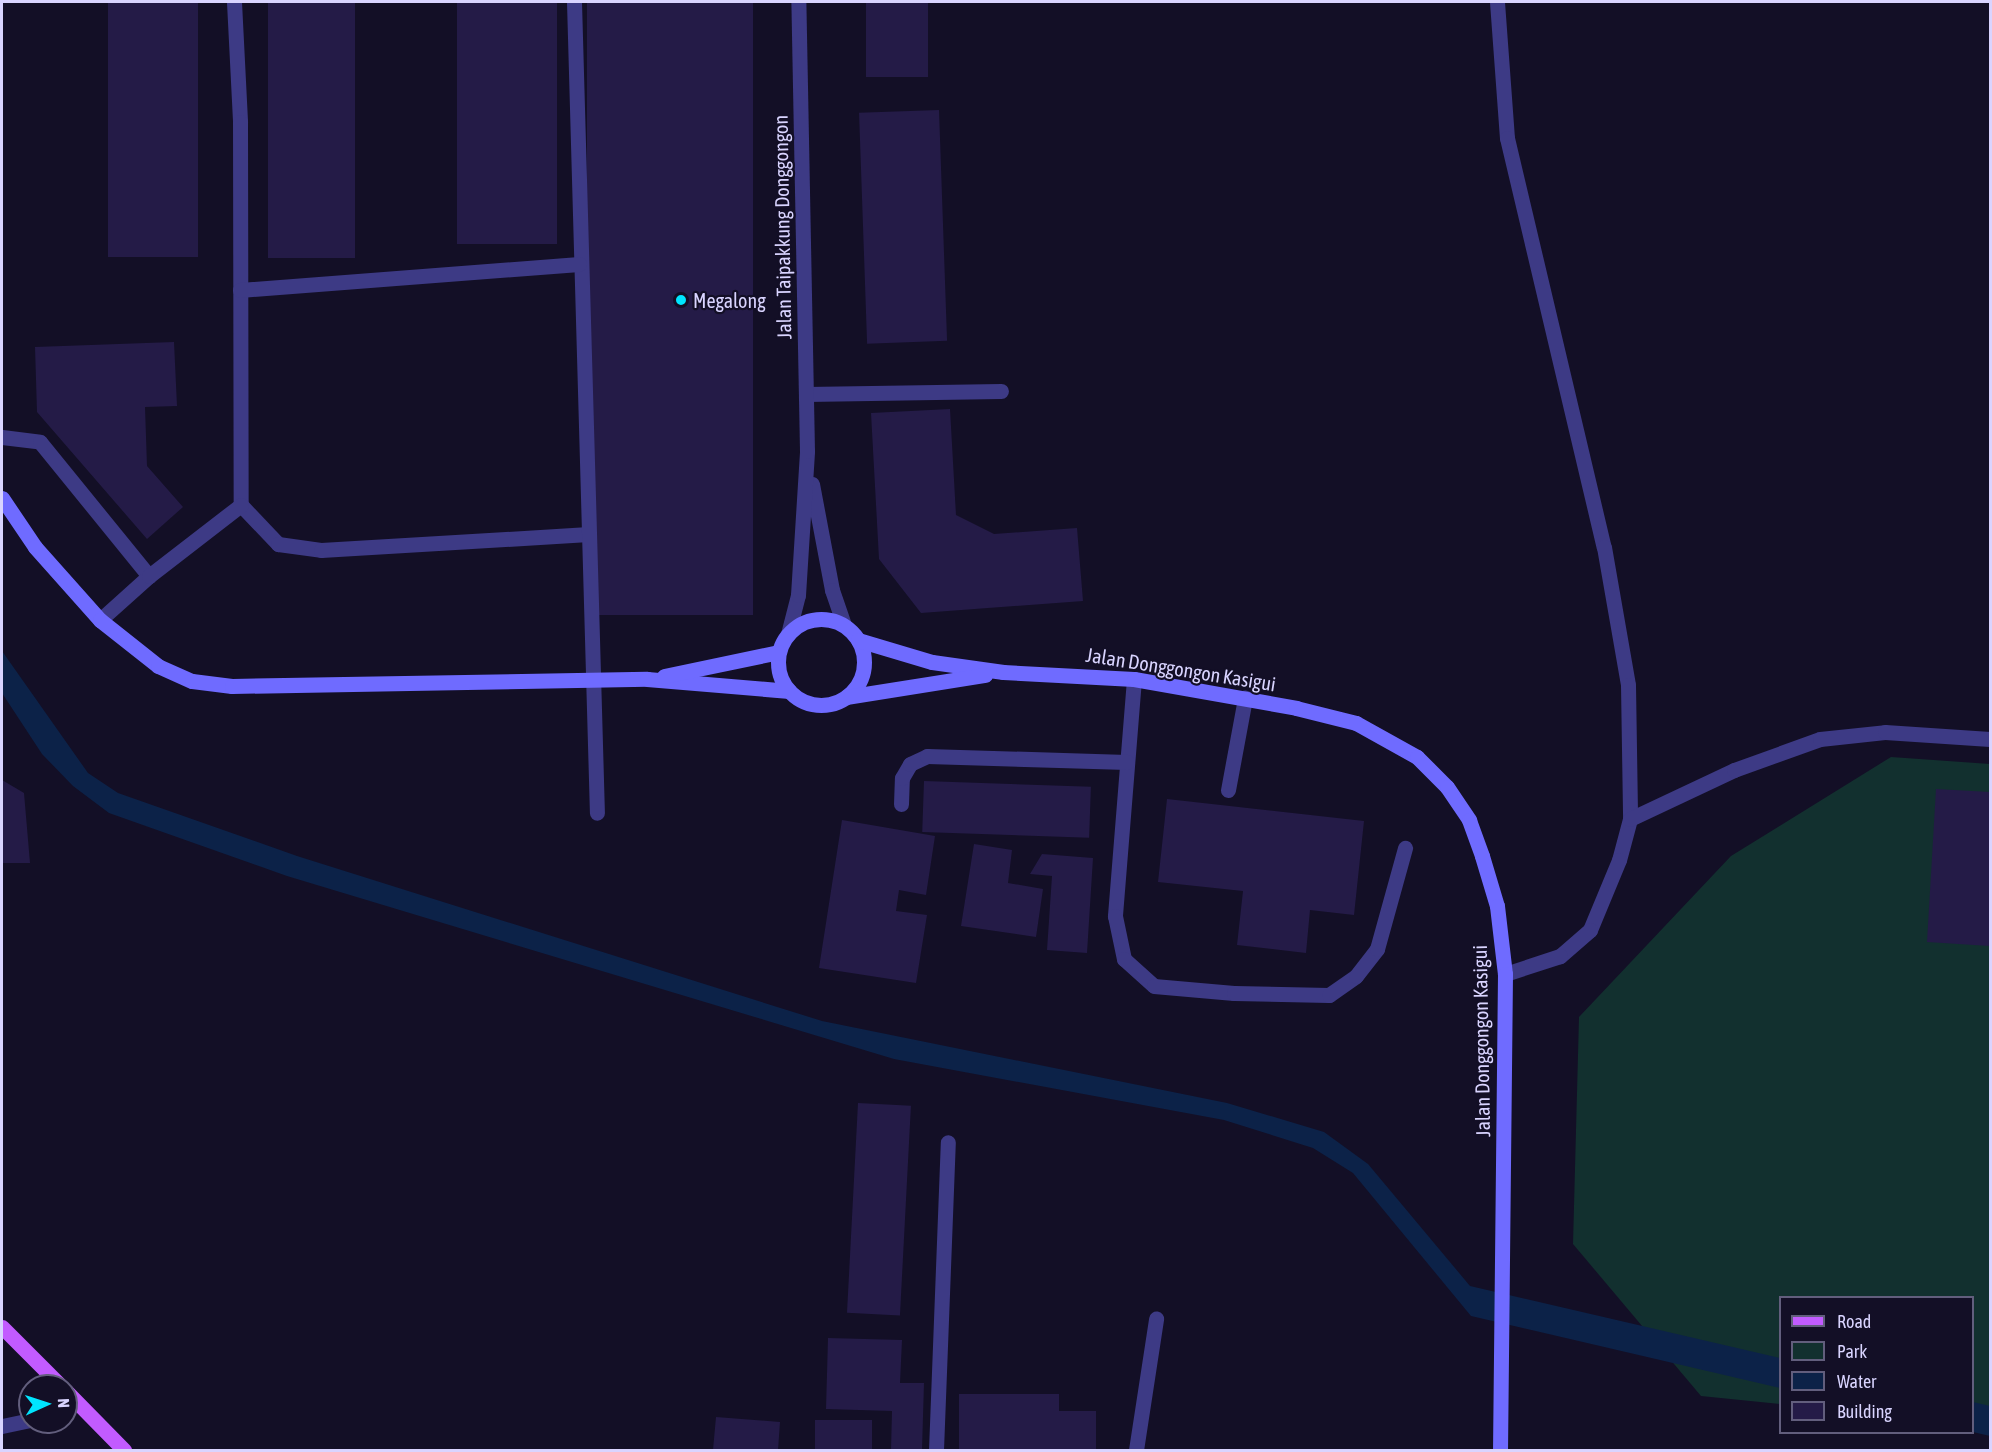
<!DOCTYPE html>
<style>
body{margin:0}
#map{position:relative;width:1992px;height:1452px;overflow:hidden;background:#130f26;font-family:"Asap Condensed",sans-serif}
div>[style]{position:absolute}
.green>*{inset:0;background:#12302f}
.water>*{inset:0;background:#0c2248}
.building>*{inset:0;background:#241b47;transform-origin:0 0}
.lane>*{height:15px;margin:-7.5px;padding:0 7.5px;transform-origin:7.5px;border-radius:7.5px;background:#3d3a85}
.street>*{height:15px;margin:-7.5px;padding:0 7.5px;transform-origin:7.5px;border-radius:7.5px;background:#3d3a85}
.secondary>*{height:15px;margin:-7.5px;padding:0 7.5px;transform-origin:7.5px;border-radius:7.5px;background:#6f6bff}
.secondary>.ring{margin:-7.5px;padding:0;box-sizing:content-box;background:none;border:15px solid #6f6bff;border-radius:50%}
.primary>*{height:15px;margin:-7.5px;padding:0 7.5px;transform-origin:7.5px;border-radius:7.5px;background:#c25bff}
.dots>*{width:16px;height:16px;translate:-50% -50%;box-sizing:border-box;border:3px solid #130f26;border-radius:50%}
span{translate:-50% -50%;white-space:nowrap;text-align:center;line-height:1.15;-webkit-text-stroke:4.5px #130f26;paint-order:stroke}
.street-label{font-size:20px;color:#d9d4ff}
.poi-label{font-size:20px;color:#d9d4ff}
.left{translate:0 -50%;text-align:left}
.frame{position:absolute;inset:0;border:3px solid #d9d4ff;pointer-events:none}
.legend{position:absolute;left:1779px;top:1296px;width:195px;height:138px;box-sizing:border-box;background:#130f26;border:2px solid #625e7d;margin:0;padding:8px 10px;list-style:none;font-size:18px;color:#d9d4ff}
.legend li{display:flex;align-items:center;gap:12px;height:30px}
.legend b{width:30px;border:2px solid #625e7d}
.north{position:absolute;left:18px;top:1374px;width:60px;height:60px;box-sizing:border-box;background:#130f26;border:2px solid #625e7d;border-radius:50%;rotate:87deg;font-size:16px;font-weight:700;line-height:24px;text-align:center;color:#d9d4ff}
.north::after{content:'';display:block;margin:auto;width:21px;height:27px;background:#00e5ff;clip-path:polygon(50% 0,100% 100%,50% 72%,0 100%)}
</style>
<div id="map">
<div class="green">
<div style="clip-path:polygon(1891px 757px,1990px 764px,1990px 1425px,1973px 1424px,1972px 1298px,1780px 1298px,1780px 1404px,1701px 1396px,1573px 1244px,1579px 1017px,1731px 856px)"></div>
</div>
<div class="water">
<div style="clip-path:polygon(2px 651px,88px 773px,118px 793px,297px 856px,822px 1021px,1227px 1103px,1324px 1132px,1368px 1164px,1470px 1286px,1780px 1358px,1780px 1388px,1471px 1316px,1353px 1173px,1313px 1148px,1224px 1120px,894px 1059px,287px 876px,109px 813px,73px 786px,42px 754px,2px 693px)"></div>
<div style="clip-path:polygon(1973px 1402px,1990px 1406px,1990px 1436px,1973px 1432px)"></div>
</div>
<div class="building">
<div style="left:108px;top:2px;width:90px;height:255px"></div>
<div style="left:268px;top:2px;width:87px;height:256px"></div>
<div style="left:457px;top:2px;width:100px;height:242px"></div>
<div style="left:587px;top:2px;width:166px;height:613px"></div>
<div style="left:866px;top:2px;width:62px;height:75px"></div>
<div style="left:939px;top:110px;width:231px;height:80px;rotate:88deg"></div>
<div style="clip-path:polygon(174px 342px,177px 406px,145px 407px,147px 466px,183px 507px,147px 539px,37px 412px,35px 347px)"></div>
<div style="clip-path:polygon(950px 409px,956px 515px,994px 534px,1077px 528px,1083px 601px,921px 613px,879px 559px,871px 413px)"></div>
<div style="clip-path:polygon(2px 780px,24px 793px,30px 863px,2px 863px)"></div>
<div style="left:924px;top:781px;width:167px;height:51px;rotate:2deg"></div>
<div style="clip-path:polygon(1936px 789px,1990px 792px,1990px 946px,1927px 942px)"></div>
<div style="clip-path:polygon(1167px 799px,1364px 821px,1354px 915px,1310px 910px,1306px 953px,1237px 945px,1243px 891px,1158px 882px)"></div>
<div style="clip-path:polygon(842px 820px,935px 836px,926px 895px,899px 890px,896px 911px,927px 915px,916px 983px,819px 968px)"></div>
<div style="clip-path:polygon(974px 844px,1012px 850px,1008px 883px,1043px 889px,1036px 937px,961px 926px)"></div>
<div style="clip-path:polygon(1042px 854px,1093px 858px,1087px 953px,1047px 950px,1052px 876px,1030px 874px)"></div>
<div style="left:858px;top:1103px;width:53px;height:210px;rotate:3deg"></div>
<div style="clip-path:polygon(828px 1338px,902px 1340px,900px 1383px,924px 1383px,922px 1450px,891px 1450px,892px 1411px,826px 1409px)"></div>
<div style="clip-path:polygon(959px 1394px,1059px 1394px,1059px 1411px,1096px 1411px,1096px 1450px,959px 1450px)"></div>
<div style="clip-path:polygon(716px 1417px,780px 1422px,778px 1450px,713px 1450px)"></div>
<div style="left:872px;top:1420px;width:30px;height:57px;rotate:90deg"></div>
</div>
<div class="lane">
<div style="left:234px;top:2px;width:120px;rotate:87.1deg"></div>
<div style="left:240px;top:122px;width:383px;rotate:89.9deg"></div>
<div style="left:241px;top:505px;width:54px;rotate:46.5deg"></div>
<div style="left:278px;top:544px;width:43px;rotate:7.9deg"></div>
<div style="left:321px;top:550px;width:268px;rotate:-3.4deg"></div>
<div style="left:574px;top:2px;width:811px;rotate:88.38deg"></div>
<div style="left:1497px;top:2px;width:136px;rotate:85.8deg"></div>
<div style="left:1507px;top:138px;width:420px;rotate:76.7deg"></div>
<div style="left:1604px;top:547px;width:140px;rotate:80.1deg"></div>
<div style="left:1628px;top:685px;width:134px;rotate:89.1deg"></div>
<div style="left:1630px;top:819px;width:42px;rotate:105deg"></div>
<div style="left:1619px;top:860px;width:76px;rotate:112.5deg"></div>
<div style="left:1590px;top:930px;width:40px;rotate:139deg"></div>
<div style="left:1560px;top:956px;width:58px;rotate:161.9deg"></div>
<div style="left:240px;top:290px;width:340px;rotate:-4.4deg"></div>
<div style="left:806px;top:394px;width:195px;rotate:-0.9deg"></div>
<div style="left:2px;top:437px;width:38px;rotate:7deg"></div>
<div style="left:40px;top:442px;width:173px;rotate:50.9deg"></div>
<div style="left:100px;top:620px;width:66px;rotate:-41.9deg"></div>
<div style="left:149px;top:576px;width:116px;rotate:-37.7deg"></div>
<div style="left:1134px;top:679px;width:238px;rotate:94.6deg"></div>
<div style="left:1115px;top:916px;width:44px;rotate:78.2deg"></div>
<div style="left:1124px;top:959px;width:40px;rotate:42deg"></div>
<div style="left:1154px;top:986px;width:80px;rotate:5deg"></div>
<div style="left:1234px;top:993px;width:95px;rotate:1.2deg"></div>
<div style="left:1329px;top:995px;width:33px;rotate:-35deg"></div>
<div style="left:1356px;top:976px;width:34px;rotate:-52deg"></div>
<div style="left:1377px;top:949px;width:105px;rotate:-74.5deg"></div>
<div style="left:1228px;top:790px;width:94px;rotate:-79.5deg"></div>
<div style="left:901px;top:804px;width:26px;rotate:-88deg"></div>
<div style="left:902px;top:778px;width:16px;rotate:-60deg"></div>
<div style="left:910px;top:764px;width:19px;rotate:-25deg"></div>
<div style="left:927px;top:756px;width:200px;rotate:1.7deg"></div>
<div style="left:1630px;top:819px;width:115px;rotate:-25.2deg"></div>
<div style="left:1734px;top:770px;width:91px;rotate:-19.8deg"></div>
<div style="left:1820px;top:739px;width:65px;rotate:-6.1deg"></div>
<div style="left:1885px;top:732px;width:105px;rotate:3.8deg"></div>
<div style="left:936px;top:1450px;width:308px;rotate:-87.8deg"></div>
<div style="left:1136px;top:1450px;width:133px;rotate:-81.3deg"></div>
</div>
<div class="street">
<div style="left:812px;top:484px;width:108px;rotate:79.3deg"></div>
<div style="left:832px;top:590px;width:37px;rotate:71deg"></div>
<div style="left:788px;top:634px;width:40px;rotate:-75.6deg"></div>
<div style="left:798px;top:595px;width:144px;rotate:-86.4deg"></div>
<div style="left:807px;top:451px;width:449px;rotate:-91.1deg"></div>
<div style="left:2px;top:1426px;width:29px;rotate:-12deg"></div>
</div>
<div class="secondary">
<div style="left:2px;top:498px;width:59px;rotate:56deg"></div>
<div style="left:35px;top:547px;width:98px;rotate:48.3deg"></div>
<div style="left:100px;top:620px;width:74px;rotate:38.4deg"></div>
<div style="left:158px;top:666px;width:37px;rotate:24deg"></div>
<div style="left:192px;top:681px;width:40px;rotate:7.1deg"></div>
<div style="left:232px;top:686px;width:415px;rotate:-1deg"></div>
<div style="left:647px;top:679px;width:143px;rotate:4.8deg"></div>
<div class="ring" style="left:778px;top:619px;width:71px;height:71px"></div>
<div style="left:858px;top:640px;width:77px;rotate:16.6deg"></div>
<div style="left:932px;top:662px;width:72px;rotate:8deg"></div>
<div style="left:1003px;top:672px;width:131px;rotate:3.1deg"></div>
<div style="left:1134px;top:679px;width:165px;rotate:10.1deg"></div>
<div style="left:1296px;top:708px;width:62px;rotate:14deg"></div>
<div style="left:1356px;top:723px;width:70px;rotate:29.1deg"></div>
<div style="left:1417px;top:757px;width:42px;rotate:45deg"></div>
<div style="left:1447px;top:787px;width:40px;rotate:56deg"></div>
<div style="left:1469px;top:820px;width:38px;rotate:70deg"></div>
<div style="left:1482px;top:856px;width:52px;rotate:73.3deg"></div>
<div style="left:1497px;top:906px;width:68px;rotate:83.3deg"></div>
<div style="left:1505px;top:974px;width:476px;rotate:90.6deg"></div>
<div style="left:664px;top:676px;width:117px;rotate:-11.8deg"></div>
<div style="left:846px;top:697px;width:141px;rotate:-9deg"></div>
</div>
<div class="primary">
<div style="left:2px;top:1327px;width:83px;rotate:45deg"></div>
<div style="left:66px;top:1391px;width:83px;rotate:45.5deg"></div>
</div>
<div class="dots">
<div style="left:681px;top:300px;background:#00e5ff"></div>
</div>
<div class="street-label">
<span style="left:782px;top:227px;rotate:-91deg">Jalan Taipakkung Donggongon</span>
<span style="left:1181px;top:669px;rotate:9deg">Jalan Donggongon Kasigui</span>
<span style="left:1481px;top:1041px;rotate:-91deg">Jalan Donggongon Kasigui</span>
</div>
<div class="poi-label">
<span class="left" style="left:693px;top:300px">Megalong</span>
</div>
<div class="frame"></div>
<ul class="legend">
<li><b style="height:8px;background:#c25bff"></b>Road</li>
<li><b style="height:16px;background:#12302f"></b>Park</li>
<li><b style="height:16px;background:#0c2248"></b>Water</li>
<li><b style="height:16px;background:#241b47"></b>Building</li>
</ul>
<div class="north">N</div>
</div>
